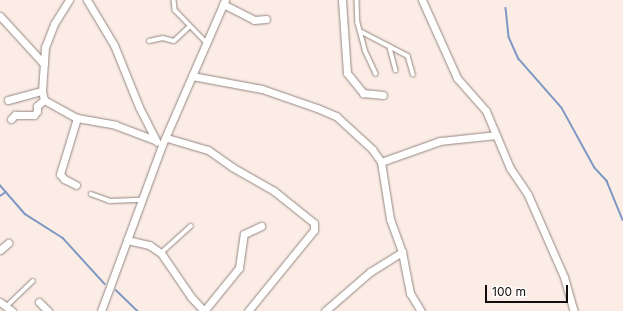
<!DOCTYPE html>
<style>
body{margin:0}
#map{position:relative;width:623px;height:311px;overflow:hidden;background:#fbede5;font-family:Inter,sans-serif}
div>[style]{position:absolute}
.stream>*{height:1.5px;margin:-0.75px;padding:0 0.75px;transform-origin:0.75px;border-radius:0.75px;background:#7e98c3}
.roads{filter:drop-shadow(0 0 1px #938680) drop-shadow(0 0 1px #938680)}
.service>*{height:3.5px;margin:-1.75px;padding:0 1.75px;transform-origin:1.75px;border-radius:1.75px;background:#fff}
.minor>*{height:7px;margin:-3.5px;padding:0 3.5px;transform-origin:3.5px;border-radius:3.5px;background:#fff}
span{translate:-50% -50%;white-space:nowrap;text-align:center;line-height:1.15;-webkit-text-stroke:3px #fdfdfd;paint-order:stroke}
.scale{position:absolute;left:485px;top:285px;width:83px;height:18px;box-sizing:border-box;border:2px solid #120e0b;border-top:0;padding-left:5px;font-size:12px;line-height:14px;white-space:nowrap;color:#120e0b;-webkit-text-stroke:3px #fdfdfd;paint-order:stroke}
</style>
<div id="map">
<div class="stream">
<div style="left:506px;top:8px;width:29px;rotate:84deg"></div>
<div style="left:509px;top:37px;width:24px;rotate:66deg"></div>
<div style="left:519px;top:59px;width:65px;rotate:48.7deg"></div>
<div style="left:562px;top:108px;width:68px;rotate:61.2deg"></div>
<div style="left:595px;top:168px;width:18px;rotate:47deg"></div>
<div style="left:607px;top:181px;width:42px;rotate:67.7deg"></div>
<div style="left:0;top:185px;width:38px;rotate:49deg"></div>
<div style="left:25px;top:214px;width:45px;rotate:32.3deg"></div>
<div style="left:63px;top:238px;width:62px;rotate:47.6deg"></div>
<div style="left:0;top:196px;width:7px;rotate:-34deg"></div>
<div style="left:116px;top:290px;width:30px;rotate:44deg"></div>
</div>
<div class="roads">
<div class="service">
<div style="left:174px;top:0;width:10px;rotate:84deg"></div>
<div style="left:175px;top:10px;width:45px;rotate:45.9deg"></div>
<div style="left:357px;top:0;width:23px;rotate:88deg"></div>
<div style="left:358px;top:23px;width:28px;rotate:75deg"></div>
<div style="left:365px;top:50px;width:26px;rotate:65deg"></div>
<div style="left:360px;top:31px;width:54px;rotate:27.5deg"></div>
<div style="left:408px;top:56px;width:19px;rotate:74deg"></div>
<div style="left:149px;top:41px;width:14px;rotate:-12deg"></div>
<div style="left:163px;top:38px;width:11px;rotate:15deg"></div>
<div style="left:174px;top:41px;width:21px;rotate:-43deg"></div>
<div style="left:390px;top:48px;width:23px;rotate:75deg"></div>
<div style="left:91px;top:194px;width:20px;rotate:20deg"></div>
<div style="left:110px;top:201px;width:32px;rotate:-2deg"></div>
<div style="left:161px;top:253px;width:40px;rotate:-42deg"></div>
<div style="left:6px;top:307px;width:37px;rotate:-44deg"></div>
</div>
<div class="minor">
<div style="left:69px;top:0;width:28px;rotate:122deg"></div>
<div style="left:54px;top:24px;width:25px;rotate:111deg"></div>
<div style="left:45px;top:47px;width:44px;rotate:93.9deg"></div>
<div style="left:42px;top:91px;width:9px;rotate:77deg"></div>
<div style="left:44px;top:100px;width:38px;rotate:29deg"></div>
<div style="left:77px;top:118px;width:39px;rotate:10deg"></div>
<div style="left:115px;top:125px;width:43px;rotate:20.6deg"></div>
<div style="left:87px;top:0;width:52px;rotate:59deg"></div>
<div style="left:114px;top:45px;width:67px;rotate:68deg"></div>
<div style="left:139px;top:107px;width:39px;rotate:63deg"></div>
<div style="left:342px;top:0;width:73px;rotate:86.1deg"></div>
<div style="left:347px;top:73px;width:26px;rotate:51deg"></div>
<div style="left:363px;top:93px;width:20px;rotate:6deg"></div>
<div style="left:422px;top:0;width:85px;rotate:65.8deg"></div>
<div style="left:457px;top:78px;width:44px;rotate:48.7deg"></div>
<div style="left:486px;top:111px;width:62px;rotate:67.2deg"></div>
<div style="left:510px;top:168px;width:32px;rotate:56deg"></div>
<div style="left:528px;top:195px;width:90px;rotate:66.3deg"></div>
<div style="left:564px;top:277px;width:35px;rotate:74deg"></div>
<div style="left:223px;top:4px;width:35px;rotate:27deg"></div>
<div style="left:254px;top:20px;width:12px;rotate:-5deg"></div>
<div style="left:0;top:16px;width:65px;rotate:47.5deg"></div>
<div style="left:192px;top:76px;width:71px;rotate:10.5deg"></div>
<div style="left:262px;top:89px;width:58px;rotate:19.1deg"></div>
<div style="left:317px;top:108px;width:21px;rotate:23deg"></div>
<div style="left:336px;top:116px;width:49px;rotate:42.5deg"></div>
<div style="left:372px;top:149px;width:16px;rotate:55deg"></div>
<div style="left:381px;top:162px;width:58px;rotate:81deg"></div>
<div style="left:390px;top:219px;width:35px;rotate:70deg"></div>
<div style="left:402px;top:252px;width:42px;rotate:79deg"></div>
<div style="left:410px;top:293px;width:21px;rotate:59deg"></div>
<div style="left:8px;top:100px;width:35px;rotate:-15deg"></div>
<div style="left:11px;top:119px;width:6px;rotate:-45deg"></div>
<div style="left:15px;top:115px;width:19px"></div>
<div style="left:34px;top:115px;width:5px;rotate:-53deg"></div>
<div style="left:37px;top:111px;width:5px;rotate:-90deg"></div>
<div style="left:37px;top:106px;width:9px;rotate:-41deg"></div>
<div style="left:167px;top:138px;width:43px;rotate:16.3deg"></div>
<div style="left:208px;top:150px;width:29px;rotate:35deg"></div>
<div style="left:232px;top:167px;width:48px;rotate:29.7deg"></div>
<div style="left:274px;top:191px;width:51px;rotate:38.7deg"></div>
<div style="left:314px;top:223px;width:7px;rotate:90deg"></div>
<div style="left:314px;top:230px;width:104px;rotate:129.2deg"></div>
<div style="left:381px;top:162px;width:63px;rotate:-19.6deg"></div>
<div style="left:440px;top:141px;width:56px;rotate:-6.1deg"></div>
<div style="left:76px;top:185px;width:13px;rotate:-153deg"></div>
<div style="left:64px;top:179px;width:6px;rotate:-129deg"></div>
<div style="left:60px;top:174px;width:59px;rotate:-73.1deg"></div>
<div style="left:127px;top:240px;width:23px;rotate:13deg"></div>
<div style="left:149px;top:245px;width:14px;rotate:34deg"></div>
<div style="left:161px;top:253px;width:53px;rotate:55.7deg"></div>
<div style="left:191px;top:297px;width:19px;rotate:47deg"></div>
<div style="left:0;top:250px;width:11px;rotate:-41deg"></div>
<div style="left:0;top:302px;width:15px;rotate:37deg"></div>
<div style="left:39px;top:302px;width:13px;rotate:45deg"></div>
<div style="left:101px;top:311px;width:177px;rotate:-69.8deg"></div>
<div style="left:162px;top:145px;width:158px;rotate:-66.5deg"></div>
<div style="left:204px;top:311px;width:55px;rotate:-50.9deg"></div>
<div style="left:239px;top:268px;width:34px;rotate:-82deg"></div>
<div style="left:244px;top:234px;width:19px;rotate:-25deg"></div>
<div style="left:325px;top:311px;width:60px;rotate:-40.9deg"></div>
<div style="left:370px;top:272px;width:38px;rotate:-32deg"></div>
</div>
</div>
<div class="scale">100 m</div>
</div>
